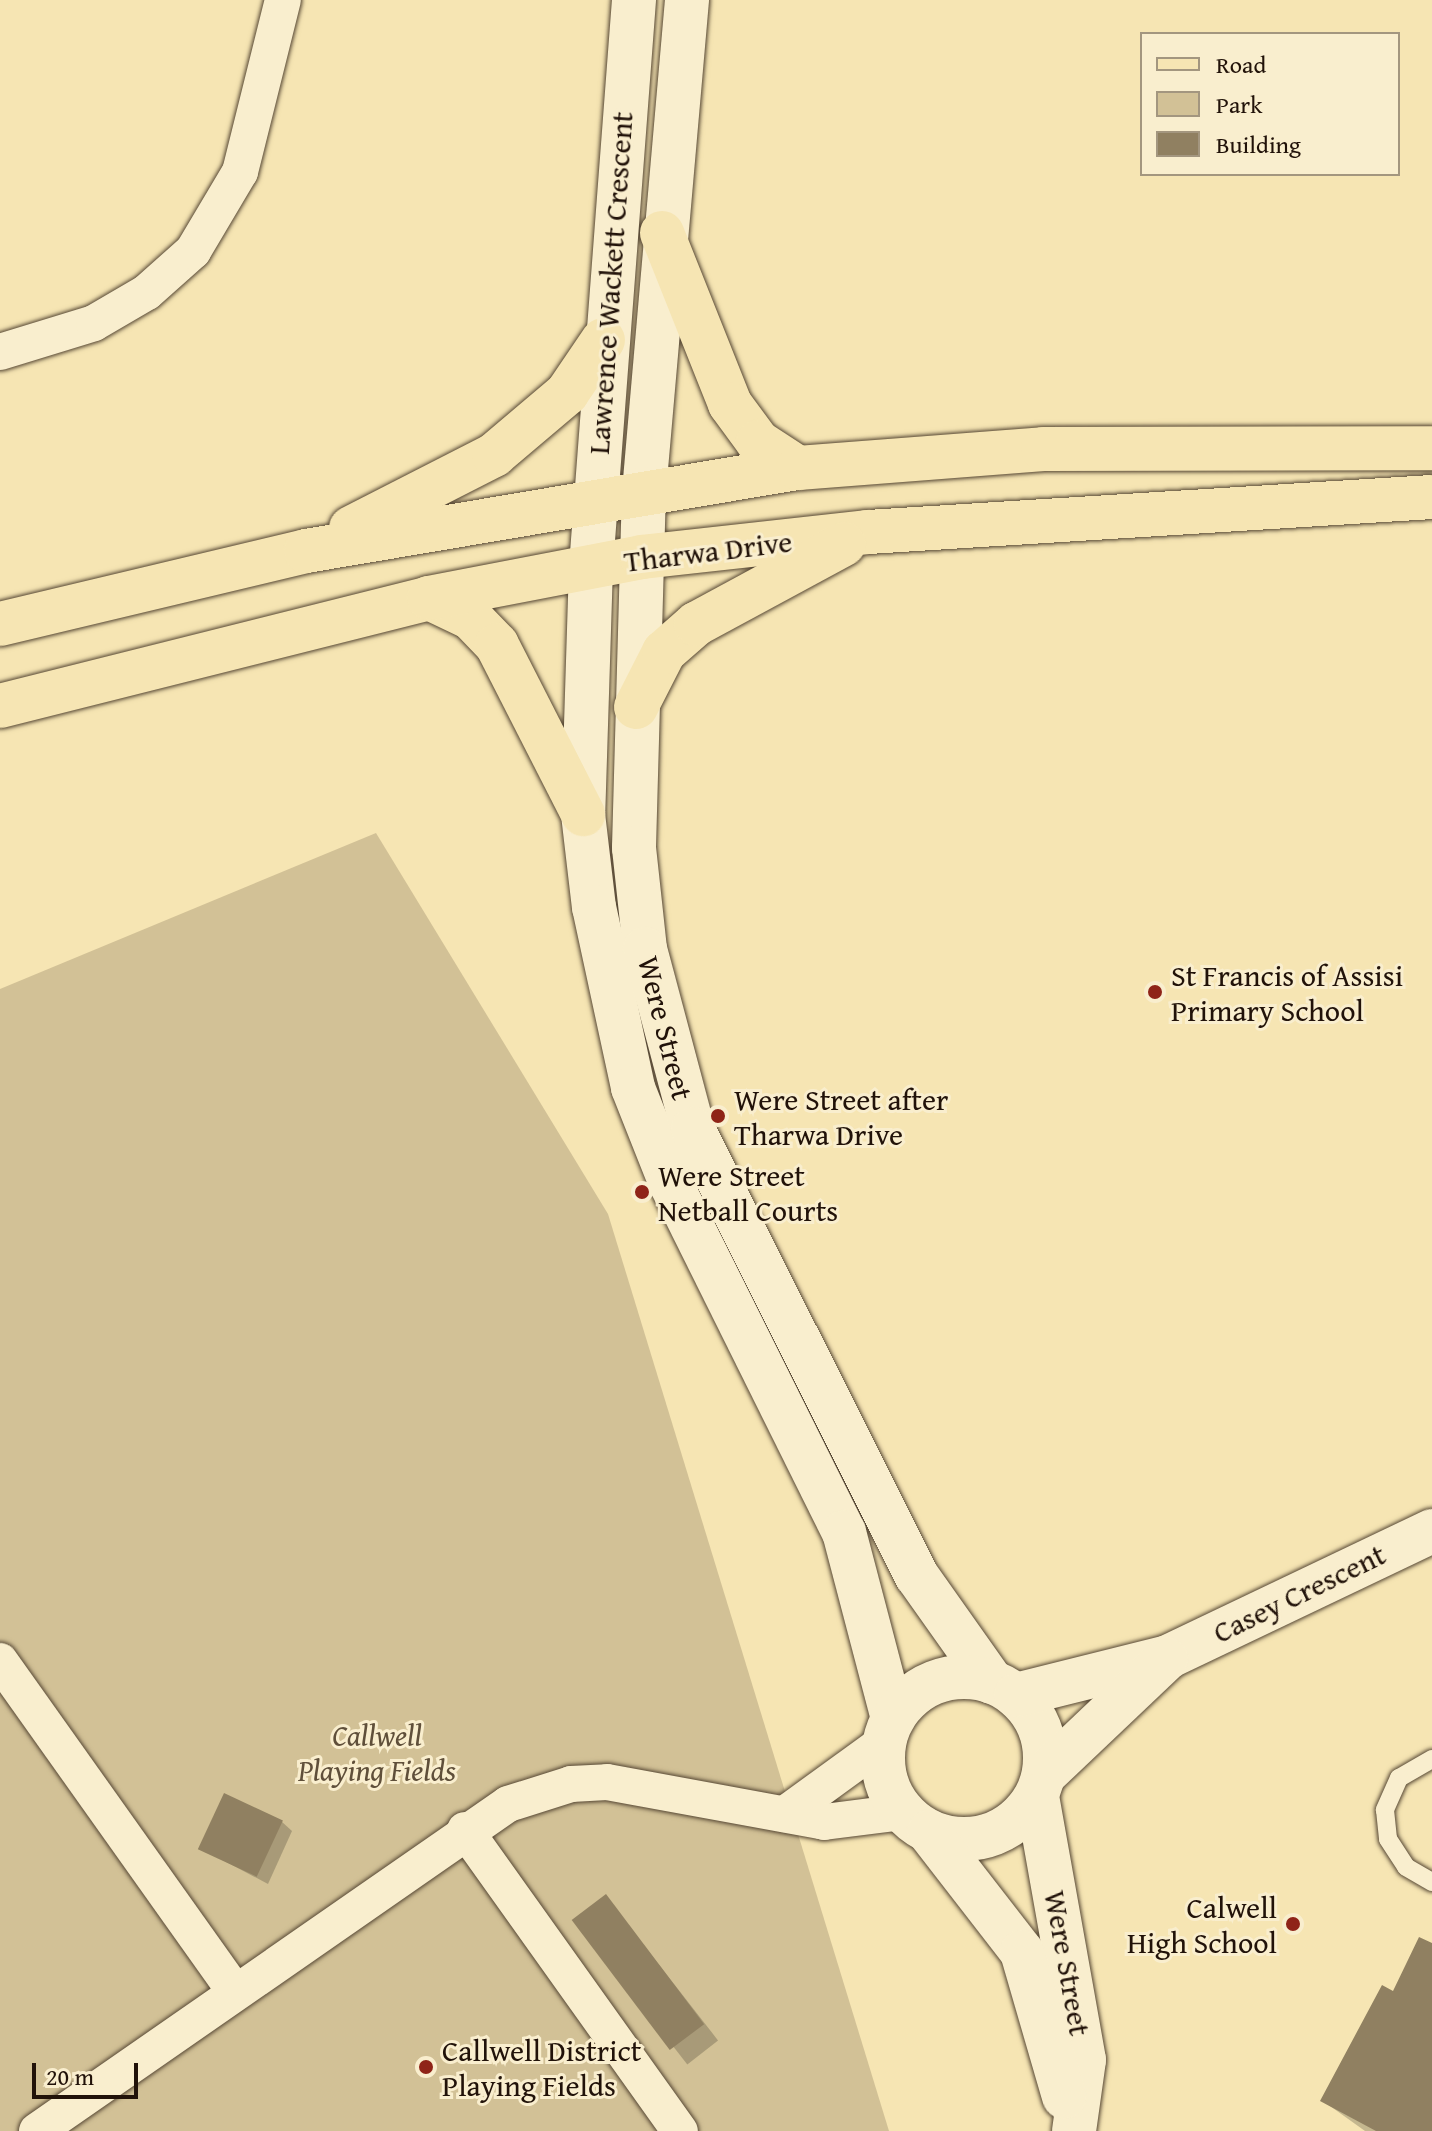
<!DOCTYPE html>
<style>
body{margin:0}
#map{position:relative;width:1432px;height:2131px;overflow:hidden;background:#f6e5b3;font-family:"Gentium Book Plus",serif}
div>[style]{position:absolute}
.green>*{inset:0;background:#d2c196}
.shadow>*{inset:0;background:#0003;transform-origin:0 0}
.building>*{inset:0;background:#908061;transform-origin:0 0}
.roads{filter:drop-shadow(0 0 2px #564734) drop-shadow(0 0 2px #564734)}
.service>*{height:18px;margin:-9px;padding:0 9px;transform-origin:9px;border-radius:9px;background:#f9eece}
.minor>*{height:36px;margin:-18px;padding:0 18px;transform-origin:18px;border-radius:18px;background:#f9eece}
.tertiary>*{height:44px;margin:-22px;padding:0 22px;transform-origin:22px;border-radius:22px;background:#f9eece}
.tertiary>.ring{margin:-22px;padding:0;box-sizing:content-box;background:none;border:44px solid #f9eece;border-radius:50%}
.primary>*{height:44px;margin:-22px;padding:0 22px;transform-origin:22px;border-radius:22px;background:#f6e5b3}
.dots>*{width:22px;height:22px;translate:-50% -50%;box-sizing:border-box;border:4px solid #f9eece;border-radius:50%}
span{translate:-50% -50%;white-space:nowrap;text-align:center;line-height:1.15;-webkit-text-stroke:6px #f9eece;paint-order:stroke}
.street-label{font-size:30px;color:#211209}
.poi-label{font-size:30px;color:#211209}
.left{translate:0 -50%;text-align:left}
.right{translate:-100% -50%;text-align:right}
.park-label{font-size:30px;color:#5f4f3a;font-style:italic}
.legend{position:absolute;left:1140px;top:32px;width:260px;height:144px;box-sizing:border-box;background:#f9eece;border:2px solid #a3967f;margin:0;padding:10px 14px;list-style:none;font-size:24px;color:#211209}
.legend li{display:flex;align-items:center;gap:16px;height:40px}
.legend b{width:40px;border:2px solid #a3967f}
.scale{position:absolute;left:32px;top:2063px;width:106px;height:36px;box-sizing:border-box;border:4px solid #211209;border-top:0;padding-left:10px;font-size:24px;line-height:28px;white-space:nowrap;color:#211209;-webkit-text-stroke:6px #f9eece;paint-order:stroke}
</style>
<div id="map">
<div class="green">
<div style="clip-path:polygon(376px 833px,608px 1214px,889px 2131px,0 2131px,0 989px)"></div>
</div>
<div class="shadow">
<div style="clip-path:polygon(281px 1821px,292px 1831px,268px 1884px,202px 1849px)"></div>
<div style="left:606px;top:1897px;width:182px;height:39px;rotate:52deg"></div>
<div style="clip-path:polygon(1432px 1946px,1432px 2131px,1365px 2131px,1323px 2101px)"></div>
</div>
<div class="building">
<div style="left:224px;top:1793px;width:65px;height:62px;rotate:25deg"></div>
<div style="left:606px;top:1894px;width:163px;height:43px;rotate:53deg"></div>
<div style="clip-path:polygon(1419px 1937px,1432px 1943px,1432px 2131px,1376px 2131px,1320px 2101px,1382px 1985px,1393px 1991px)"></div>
</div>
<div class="roads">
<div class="service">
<div style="left:1432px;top:1759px;width:38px;rotate:150deg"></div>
<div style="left:1399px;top:1778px;width:35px;rotate:114deg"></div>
<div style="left:1385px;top:1810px;width:29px;rotate:84deg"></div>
<div style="left:1388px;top:1839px;width:33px;rotate:57deg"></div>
<div style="left:1406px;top:1867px;width:30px;rotate:30deg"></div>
</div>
<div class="minor">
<div style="left:0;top:352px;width:98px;rotate:-17.1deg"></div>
<div style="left:94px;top:323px;width:61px;rotate:-30.3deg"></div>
<div style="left:147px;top:292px;width:62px;rotate:-41.7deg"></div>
<div style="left:193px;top:251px;width:92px;rotate:-59.3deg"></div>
<div style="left:240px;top:172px;width:177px;rotate:-76deg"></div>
<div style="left:0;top:1661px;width:406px;rotate:54.6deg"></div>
<div style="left:785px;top:1814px;width:122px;rotate:-36deg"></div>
<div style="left:465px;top:1830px;width:370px;rotate:54.5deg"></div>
<div style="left:37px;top:2131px;width:573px;rotate:-34.77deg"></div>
<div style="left:508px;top:1804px;width:66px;rotate:-17.6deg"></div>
<div style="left:571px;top:1784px;width:36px;rotate:-3deg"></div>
<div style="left:607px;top:1782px;width:221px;rotate:10.4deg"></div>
<div style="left:824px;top:1822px;width:80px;rotate:-7.2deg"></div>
</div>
<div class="tertiary">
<div style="left:634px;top:0;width:568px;rotate:94.34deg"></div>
<div style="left:591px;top:566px;width:248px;rotate:91.8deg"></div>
<div style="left:583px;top:814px;width:94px;rotate:83.3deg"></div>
<div style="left:594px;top:907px;width:185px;rotate:77.8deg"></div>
<div style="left:633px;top:1088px;width:103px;rotate:68.4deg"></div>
<div style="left:671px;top:1184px;width:389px;rotate:63.6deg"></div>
<div style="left:844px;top:1532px;width:193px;rotate:75.3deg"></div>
<div style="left:687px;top:0;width:491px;rotate:95deg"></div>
<div style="left:644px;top:489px;width:359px;rotate:91.6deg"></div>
<div style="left:634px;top:848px;width:102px;rotate:83.8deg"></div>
<div style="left:645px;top:949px;width:186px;rotate:75.1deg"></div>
<div style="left:693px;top:1129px;width:500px;rotate:63.4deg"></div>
<div style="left:917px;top:1576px;width:130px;rotate:54.7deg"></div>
<div class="ring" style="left:883px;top:1677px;width:118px;height:118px"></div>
<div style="left:1016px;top:1695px;width:157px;rotate:-14deg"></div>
<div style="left:1168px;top:1657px;width:293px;rotate:-25.5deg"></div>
<div style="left:1045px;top:1774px;width:167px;rotate:-43.5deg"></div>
<div style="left:1037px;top:1796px;width:268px;rotate:79.9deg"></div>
<div style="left:1084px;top:2060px;width:72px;rotate:98deg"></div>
<div style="left:929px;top:1832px;width:152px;rotate:52.2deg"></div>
<div style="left:1022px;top:1952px;width:151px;rotate:73.8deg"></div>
</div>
<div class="primary">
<div style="left:662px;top:233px;width:184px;rotate:68.3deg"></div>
<div style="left:730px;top:404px;width:47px;rotate:53.6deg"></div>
<div style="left:758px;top:442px;width:48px;rotate:33deg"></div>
<div style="left:351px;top:528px;width:161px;rotate:-27deg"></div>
<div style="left:494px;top:455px;width:96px;rotate:-40.3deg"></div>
<div style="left:567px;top:393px;width:64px;rotate:-55.8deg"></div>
<div style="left:429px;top:598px;width:47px;rotate:25.5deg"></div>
<div style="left:471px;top:618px;width:37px;rotate:46deg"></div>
<div style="left:497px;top:645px;width:190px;rotate:63deg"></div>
<div style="left:0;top:624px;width:315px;rotate:-13.4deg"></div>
<div style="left:306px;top:551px;width:499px;rotate:-9.6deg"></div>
<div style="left:798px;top:468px;width:246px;rotate:-4.4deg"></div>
<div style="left:1043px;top:449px;width:389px;rotate:-0.1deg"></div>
<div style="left:0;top:706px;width:442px;rotate:-14.1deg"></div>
<div style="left:429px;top:598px;width:217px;rotate:-10.9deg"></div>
<div style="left:642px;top:557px;width:227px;rotate:-6.3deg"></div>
<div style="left:868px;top:532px;width:565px;rotate:-3.55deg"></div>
<div style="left:636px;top:707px;width:62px;rotate:-63deg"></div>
<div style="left:664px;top:652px;width:43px;rotate:-41.2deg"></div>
<div style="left:696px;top:624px;width:168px;rotate:-28.4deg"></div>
</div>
</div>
<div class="dots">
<div style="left:1155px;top:992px;background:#8f2418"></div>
<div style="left:718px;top:1116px;background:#8f2418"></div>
<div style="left:642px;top:1192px;background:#8f2418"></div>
<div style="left:1293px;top:1924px;background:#8f2418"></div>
<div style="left:426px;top:2067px;background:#8f2418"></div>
</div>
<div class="street-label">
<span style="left:610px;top:283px;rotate:-86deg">Lawrence Wackett Crescent</span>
<span style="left:708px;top:551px;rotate:-7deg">Tharwa Drive</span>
<span style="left:666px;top:1028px;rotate:76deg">Were Street</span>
<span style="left:1299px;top:1593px;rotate:-26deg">Casey Crescent</span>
<span style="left:1068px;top:1963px;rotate:80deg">Were Street</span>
</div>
<div class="poi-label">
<span class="left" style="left:1171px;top:992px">St Francis of Assisi<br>Primary School</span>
<span class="left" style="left:734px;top:1116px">Were Street after<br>Tharwa Drive</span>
<span class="left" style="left:658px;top:1192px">Were Street<br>Netball Courts</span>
<span class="right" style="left:1277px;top:1924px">Calwell<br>High School</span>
<span class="left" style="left:442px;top:2067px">Callwell District<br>Playing Fields</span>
</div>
<div class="park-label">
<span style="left:377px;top:1752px">Callwell<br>Playing Fields</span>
</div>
<ul class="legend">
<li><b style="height:10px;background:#f6e5b3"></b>Road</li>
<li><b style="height:22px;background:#d2c196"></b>Park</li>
<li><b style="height:22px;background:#908061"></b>Building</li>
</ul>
<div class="scale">20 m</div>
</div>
